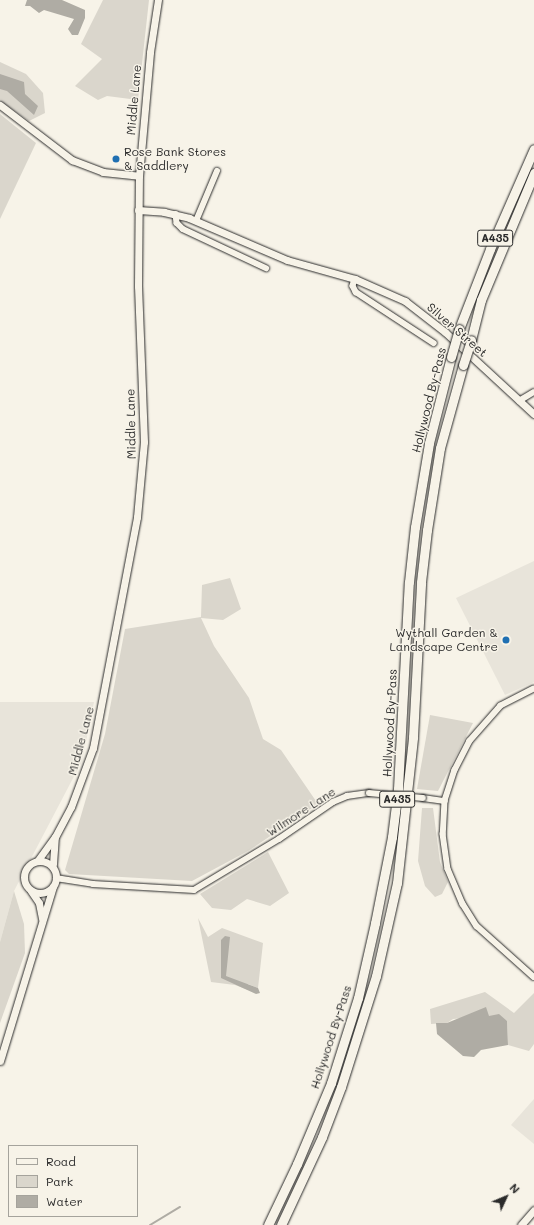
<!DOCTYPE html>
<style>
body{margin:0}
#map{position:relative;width:534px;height:1225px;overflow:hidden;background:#f7f3e8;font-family:Mali,sans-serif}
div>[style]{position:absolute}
.built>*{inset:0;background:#e8e4da}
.green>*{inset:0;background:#dad6cc}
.water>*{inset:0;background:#afaca4}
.stream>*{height:2px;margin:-1px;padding:0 1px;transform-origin:1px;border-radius:1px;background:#afaca4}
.roads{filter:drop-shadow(0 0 1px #2b2b2b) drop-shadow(0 0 1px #2b2b2b)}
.minor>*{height:5.5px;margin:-2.75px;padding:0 2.75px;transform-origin:2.75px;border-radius:2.75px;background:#f7f3e8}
.tertiary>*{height:7px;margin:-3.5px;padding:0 3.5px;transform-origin:3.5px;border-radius:3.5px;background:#f7f3e8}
.tertiary>.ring{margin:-3.5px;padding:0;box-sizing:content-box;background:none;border:7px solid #f7f3e8;border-radius:50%}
.trunk>*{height:9px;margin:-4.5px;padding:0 4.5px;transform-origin:4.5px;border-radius:4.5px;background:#f7f3e8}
.bridges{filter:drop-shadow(0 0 1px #2b2b2b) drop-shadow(0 0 1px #2b2b2b)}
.minor-bridge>*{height:5.5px;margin:-2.75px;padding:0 2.75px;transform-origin:2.75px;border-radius:2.75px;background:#f7f3e8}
.trunk-bridge>*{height:9px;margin:-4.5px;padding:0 4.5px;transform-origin:4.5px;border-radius:4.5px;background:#f7f3e8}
.dots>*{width:11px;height:11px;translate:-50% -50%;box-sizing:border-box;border:2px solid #f7f3e8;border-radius:50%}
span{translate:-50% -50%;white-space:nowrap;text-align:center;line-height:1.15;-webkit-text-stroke:3px #f7f3e8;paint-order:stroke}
.shield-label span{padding:1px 3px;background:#f7f3e8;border:1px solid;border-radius:3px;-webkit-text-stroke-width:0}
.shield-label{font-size:11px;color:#2b2b2b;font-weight:700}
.street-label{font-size:12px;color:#2b2b2b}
.poi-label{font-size:12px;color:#2b2b2b}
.left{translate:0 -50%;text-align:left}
.right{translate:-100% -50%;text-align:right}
.legend{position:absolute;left:8px;top:1145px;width:130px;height:72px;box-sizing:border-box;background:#f7f3e8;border:1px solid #a5a39c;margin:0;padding:5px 7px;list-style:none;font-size:12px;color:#2b2b2b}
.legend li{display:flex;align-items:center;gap:8px;height:20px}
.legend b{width:20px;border:1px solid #a5a39c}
.north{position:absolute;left:486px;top:1177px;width:40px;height:40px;-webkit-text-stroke:3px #f7f3e8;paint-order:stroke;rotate:46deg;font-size:11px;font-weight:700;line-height:16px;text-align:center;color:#2b2b2b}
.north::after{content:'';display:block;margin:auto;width:14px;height:18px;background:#2b2b2b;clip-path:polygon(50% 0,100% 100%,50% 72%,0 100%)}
</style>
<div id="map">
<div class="built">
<div style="clip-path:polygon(534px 561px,534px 682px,505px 695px,456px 598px)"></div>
<div style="clip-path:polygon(0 702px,94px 702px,82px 761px,14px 891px,0 942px)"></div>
<div style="clip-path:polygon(534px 1099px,534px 1144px,511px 1125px)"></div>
</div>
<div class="green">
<div style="clip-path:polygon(103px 0,149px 0,138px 100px,107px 96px,98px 100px,75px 86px,102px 59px,81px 44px)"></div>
<div style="clip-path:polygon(0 62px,26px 74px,43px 93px,45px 113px,29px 121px,0 101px)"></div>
<div style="clip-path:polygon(0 114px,36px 143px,0 219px)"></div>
<div style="clip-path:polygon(230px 578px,241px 609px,223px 620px,201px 618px,214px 646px,249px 698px,263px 739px,281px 750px,318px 804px,248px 851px,192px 881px,69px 874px,65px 870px,105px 734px,125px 629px,201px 617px,202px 585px)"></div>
<div style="clip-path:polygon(430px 715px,473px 723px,438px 791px,417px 789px)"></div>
<div style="clip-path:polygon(422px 808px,433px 808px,440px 862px,448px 882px,442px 894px,435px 897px,425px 886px,418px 861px)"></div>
<div style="clip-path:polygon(268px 852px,289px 893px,270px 906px,247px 899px,231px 910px,212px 908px,200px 894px)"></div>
<div style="clip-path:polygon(14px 891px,24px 924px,25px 953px,0 1023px,0 942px)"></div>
<div style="clip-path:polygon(198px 918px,208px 937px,222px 928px,263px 943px,258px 988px,248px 984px,248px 990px,235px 985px,211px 982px)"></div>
<div style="clip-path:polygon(485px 992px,514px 1013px,534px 993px,534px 1044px,529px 1051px,508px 1045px,507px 1021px,489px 1016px,453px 1019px,447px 1023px,431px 1024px,430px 1009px)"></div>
</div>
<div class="water">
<div style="clip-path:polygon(27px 0,62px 0,85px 10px,85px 18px,78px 35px,72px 35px,68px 29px,74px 19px,44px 10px,39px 13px,30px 6px,25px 6px)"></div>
<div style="clip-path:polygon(0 74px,24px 82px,25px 94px,38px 106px,34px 115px,7px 91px,0 89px)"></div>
<div style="clip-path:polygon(225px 936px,230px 937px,226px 976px,258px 988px,260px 993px,256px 994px,221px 978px,221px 940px)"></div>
<div style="clip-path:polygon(486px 1007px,489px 1016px,499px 1014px,507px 1021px,508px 1045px,481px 1050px,474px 1057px,463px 1056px,437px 1034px,436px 1023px,447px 1023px)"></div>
</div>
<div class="stream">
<div style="left:150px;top:1225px;width:35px;rotate:-31deg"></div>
</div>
<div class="roads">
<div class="minor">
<div style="left:176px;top:214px;width:9px;rotate:84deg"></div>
<div style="left:177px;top:223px;width:8px;rotate:45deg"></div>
<div style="left:183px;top:229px;width:92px;rotate:25.2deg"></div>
<div style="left:196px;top:221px;width:54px;rotate:-67.2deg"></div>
<div style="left:355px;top:279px;width:7px;rotate:106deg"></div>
<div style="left:353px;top:286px;width:7px;rotate:63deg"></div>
<div style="left:356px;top:292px;width:93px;rotate:33.2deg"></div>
<div style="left:519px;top:401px;width:17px;rotate:-31deg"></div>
<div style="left:534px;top:689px;width:37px;rotate:153deg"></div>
<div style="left:501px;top:706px;width:47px;rotate:131.5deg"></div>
<div style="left:470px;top:741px;width:33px;rotate:117deg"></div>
<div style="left:455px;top:770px;width:33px;rotate:108deg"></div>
<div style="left:445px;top:801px;width:33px;rotate:93deg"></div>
<div style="left:443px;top:834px;width:35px;rotate:82deg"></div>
<div style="left:448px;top:869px;width:38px;rotate:67deg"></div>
<div style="left:463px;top:904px;width:26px;rotate:58deg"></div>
<div style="left:477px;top:926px;width:76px;rotate:41.8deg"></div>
<div style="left:423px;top:798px;width:22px;rotate:8deg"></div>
<div style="left:56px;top:878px;width:37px;rotate:9deg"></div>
<div style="left:93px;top:884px;width:101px;rotate:3.4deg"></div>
<div style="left:194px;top:890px;width:99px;rotate:-31deg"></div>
<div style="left:279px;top:839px;width:65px;rotate:-34.4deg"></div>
<div style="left:333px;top:802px;width:15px;rotate:-23deg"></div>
<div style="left:347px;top:796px;width:22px;rotate:-8deg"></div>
</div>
<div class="tertiary">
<div style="left:0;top:105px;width:91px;rotate:37.4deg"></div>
<div style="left:72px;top:160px;width:33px;rotate:21deg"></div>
<div style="left:103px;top:172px;width:36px;rotate:6deg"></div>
<div style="left:138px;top:210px;width:26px;rotate:4deg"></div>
<div style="left:164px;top:212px;width:26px;rotate:13deg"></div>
<div style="left:189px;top:218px;width:107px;rotate:23.2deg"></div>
<div style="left:287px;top:260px;width:71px;rotate:15.6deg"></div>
<div style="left:355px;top:279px;width:55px;rotate:23.7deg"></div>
<div style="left:405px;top:301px;width:51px;rotate:37.8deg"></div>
<div style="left:445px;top:332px;width:121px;rotate:42.7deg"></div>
<div style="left:38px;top:860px;width:29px;rotate:-54deg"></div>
<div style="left:55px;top:837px;width:34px;rotate:-62deg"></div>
<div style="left:71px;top:807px;width:63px;rotate:-69.6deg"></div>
<div style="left:93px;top:748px;width:235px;rotate:-79.2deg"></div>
<div style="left:137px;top:517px;width:75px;rotate:-84.7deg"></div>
<div style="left:144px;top:442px;width:156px;rotate:-92.2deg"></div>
<div style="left:138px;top:286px;width:110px;rotate:-89.5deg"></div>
<div style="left:139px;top:176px;width:124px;rotate:-84.9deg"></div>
<div style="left:150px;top:52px;width:53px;rotate:-81.3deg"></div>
<div class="ring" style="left:24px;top:861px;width:25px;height:25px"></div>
<div style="left:53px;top:864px;width:26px;rotate:-86deg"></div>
<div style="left:31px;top:891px;width:14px;rotate:56deg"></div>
<div style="left:39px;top:903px;width:16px;rotate:79deg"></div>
<div style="left:0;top:1061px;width:182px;rotate:-73.1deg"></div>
<div style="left:521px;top:1225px;width:20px;rotate:-49deg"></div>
</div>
<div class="trunk">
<div style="left:459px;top:329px;width:86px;rotate:-68.8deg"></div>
<div style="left:490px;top:249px;width:109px;rotate:-66.3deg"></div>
<div style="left:471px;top:340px;width:41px;rotate:-76deg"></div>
<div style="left:481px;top:300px;width:138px;rotate:-67.3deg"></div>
<div style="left:268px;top:1225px;width:68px;rotate:-64.6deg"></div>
<div style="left:297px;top:1164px;width:88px;rotate:-67.2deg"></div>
<div style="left:331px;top:1083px;width:89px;rotate:-72.4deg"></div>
<div style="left:358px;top:998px;width:77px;rotate:-77.2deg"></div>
<div style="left:375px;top:923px;width:88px;rotate:-78.8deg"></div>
<div style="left:392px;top:837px;width:48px;rotate:-82.9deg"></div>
<div style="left:398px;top:789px;width:207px;rotate:-87deg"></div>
<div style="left:409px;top:582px;width:55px;rotate:-83.8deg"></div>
<div style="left:415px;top:527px;width:85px;rotate:-80.5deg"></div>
<div style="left:429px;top:443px;width:89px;rotate:-75.7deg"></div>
<div style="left:281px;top:1225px;width:97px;rotate:-65deg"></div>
<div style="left:322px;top:1137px;width:53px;rotate:-69.2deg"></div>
<div style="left:341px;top:1087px;width:116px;rotate:-72.5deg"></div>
<div style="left:376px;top:976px;width:95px;rotate:-77.3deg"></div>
<div style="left:397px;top:883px;width:147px;rotate:-83.7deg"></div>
<div style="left:413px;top:737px;width:155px;rotate:-87deg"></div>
<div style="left:421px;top:582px;width:52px;rotate:-83.4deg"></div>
<div style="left:427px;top:530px;width:83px;rotate:-81deg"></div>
<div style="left:440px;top:448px;width:86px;rotate:-74.5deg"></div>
</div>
</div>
<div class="bridges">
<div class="minor-bridge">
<div style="left:369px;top:793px;width:54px;rotate:5.3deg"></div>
</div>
<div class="trunk-bridge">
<div style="left:451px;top:357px;width:29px;rotate:-74deg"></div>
<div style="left:463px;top:365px;width:26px;rotate:-72deg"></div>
</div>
</div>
<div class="dots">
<div style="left:116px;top:159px;background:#1f6fb2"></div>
<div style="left:506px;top:640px;background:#1f6fb2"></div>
</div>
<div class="shield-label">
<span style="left:495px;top:238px">A435</span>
<span style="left:397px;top:799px">A435</span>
</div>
<div class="street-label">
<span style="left:134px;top:100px;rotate:-85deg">Middle Lane</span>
<span style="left:457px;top:330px;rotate:41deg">Silver Street</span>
<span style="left:429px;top:400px;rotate:-76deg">Hollywood By-Pass</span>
<span style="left:131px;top:424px;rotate:-91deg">Middle Lane</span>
<span style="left:390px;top:723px;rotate:-87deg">Hollywood By-Pass</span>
<span style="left:81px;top:741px;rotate:-75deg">Middle Lane</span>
<span style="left:301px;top:812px;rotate:-33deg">Wilmore Lane</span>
<span style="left:331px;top:1037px;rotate:-72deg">Hollywood By-Pass</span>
</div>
<div class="poi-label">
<span class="left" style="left:124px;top:159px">Rose Bank Stores<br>&amp; Saddlery</span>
<span class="right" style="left:498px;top:640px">Wythall Garden &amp;<br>Landscape Centre</span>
</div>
<ul class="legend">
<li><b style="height:5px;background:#f7f3e8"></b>Road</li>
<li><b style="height:11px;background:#dad6cc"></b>Park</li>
<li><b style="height:11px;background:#afaca4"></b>Water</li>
</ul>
<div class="north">N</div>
</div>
